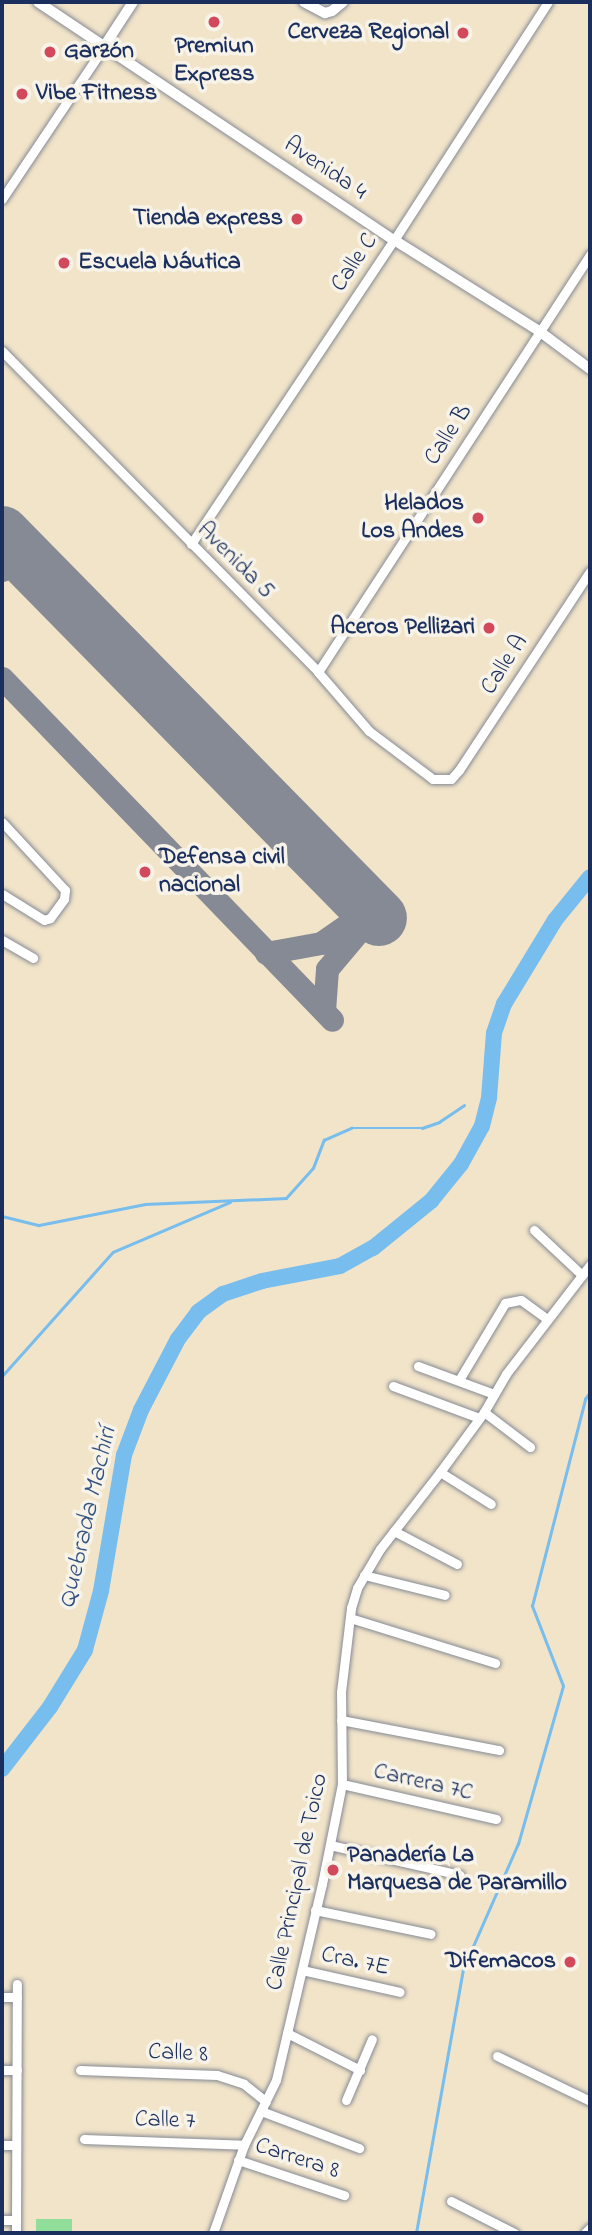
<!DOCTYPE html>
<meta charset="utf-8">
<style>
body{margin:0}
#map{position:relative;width:592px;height:2235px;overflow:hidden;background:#f1e4c9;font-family:"Indie Flower",sans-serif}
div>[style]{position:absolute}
.green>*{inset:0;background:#91dd9a;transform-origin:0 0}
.stream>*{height:2.5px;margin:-1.25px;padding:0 1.25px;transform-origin:1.25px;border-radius:1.25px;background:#77bdee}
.river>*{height:16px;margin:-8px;padding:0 8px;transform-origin:8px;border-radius:8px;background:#77bdee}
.taxiway>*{height:23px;margin:-11.5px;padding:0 11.5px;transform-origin:11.5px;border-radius:11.5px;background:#868a94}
.runway>*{height:56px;margin:-28px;padding:0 28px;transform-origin:28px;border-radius:28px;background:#868a94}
.roads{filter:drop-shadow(0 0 2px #868a94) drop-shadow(0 0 2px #868a94)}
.minor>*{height:9px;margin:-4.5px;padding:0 4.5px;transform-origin:4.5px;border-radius:4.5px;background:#fff}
.major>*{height:10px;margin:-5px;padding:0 5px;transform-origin:5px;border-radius:5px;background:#fff}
.dots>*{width:19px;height:19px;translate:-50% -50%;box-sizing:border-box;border:4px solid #f7f3e8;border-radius:50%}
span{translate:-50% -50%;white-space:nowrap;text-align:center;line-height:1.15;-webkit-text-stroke:7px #f7f3e8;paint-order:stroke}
.poi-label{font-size:24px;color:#1b2f5e;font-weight:700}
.right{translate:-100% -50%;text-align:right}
.left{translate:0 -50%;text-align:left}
.street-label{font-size:24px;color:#1b2f5e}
.water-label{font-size:26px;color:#325282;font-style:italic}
.frame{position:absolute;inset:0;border:4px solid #1b2f5e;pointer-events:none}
</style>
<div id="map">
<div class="green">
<div style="left:36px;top:2219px;width:36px;height:14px"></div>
</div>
<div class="stream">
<div style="left:2px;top:1216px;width:38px;rotate:14deg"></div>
<div style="left:39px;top:1225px;width:108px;rotate:-11.2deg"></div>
<div style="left:145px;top:1204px;width:141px;rotate:-2.4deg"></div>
<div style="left:286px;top:1198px;width:40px;rotate:-48deg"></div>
<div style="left:313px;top:1168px;width:30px;rotate:-69deg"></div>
<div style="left:324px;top:1140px;width:30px;rotate:-24deg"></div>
<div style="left:351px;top:1128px;width:71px"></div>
<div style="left:422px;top:1128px;width:18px;rotate:-19deg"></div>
<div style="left:439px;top:1122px;width:30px;rotate:-34deg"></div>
<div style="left:2px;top:1376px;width:166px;rotate:-48.2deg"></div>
<div style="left:113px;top:1252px;width:127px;rotate:-23.1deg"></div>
<div style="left:416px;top:2233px;width:268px;rotate:-79.9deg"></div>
<div style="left:463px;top:1969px;width:137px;rotate:-66.3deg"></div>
<div style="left:518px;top:1844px;width:164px;rotate:-74.1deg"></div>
<div style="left:563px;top:1686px;width:86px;rotate:-111.2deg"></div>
<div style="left:532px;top:1606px;width:214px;rotate:-75.6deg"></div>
<div style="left:585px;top:1399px;width:9px;rotate:-54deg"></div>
</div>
<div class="river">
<div style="left:2px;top:1769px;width:78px;rotate:-52.3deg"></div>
<div style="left:50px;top:1707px;width:67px;rotate:-58.4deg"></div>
<div style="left:85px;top:1650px;width:61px;rotate:-74.8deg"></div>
<div style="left:101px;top:1591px;width:138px;rotate:-80.4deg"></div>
<div style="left:124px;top:1455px;width:48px;rotate:-69.3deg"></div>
<div style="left:141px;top:1410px;width:80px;rotate:-62.5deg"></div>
<div style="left:178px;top:1339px;width:34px;rotate:-53deg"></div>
<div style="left:198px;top:1312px;width:31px;rotate:-36deg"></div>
<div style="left:223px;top:1294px;width:41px;rotate:-18.4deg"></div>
<div style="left:262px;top:1281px;width:79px;rotate:-10.9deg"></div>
<div style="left:340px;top:1266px;width:38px;rotate:-29deg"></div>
<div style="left:373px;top:1248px;width:75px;rotate:-39deg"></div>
<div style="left:431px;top:1201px;width:48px;rotate:-51deg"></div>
<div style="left:461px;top:1164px;width:43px;rotate:-61.1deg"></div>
<div style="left:482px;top:1126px;width:29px;rotate:-76deg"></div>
<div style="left:489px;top:1098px;width:65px;rotate:-85.6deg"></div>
<div style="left:494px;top:1033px;width:31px;rotate:-71deg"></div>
<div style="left:504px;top:1004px;width:98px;rotate:-58.7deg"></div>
<div style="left:555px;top:920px;width:55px;rotate:-50.9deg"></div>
</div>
<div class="taxiway">
<div style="left:2px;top:570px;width:26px;rotate:-28deg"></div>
<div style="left:2px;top:678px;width:475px;rotate:46deg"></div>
<div style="left:266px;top:953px;width:56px;rotate:-10.3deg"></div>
<div style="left:321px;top:943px;width:60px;rotate:-34.8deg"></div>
<div style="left:324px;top:1011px;width:42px;rotate:-85.9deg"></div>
<div style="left:327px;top:969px;width:59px;rotate:-49.8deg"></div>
</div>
<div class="runway">
<div style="left:2px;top:534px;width:538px;rotate:45.53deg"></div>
</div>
<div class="roads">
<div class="minor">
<div style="left:2px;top:199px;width:185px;rotate:-56.2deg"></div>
<div style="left:2px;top:351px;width:450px;rotate:45.4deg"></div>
<div style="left:318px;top:672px;width:78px;rotate:49.2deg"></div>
<div style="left:369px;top:731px;width:80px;rotate:36.9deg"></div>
<div style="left:433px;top:779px;width:18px"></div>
<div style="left:451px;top:779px;width:12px;rotate:-48deg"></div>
<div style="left:459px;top:770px;width:238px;rotate:-56.6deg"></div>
<div style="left:191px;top:544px;width:366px;rotate:-56.3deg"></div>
<div style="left:394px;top:240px;width:283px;rotate:-57.1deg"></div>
<div style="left:318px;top:672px;width:499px;rotate:-56.9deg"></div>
<div style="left:2px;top:822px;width:93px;rotate:47.2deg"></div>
<div style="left:65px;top:890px;width:9px;rotate:96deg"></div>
<div style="left:64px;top:899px;width:24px;rotate:126deg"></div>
<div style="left:50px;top:918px;width:6px;rotate:162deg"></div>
<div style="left:44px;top:920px;width:49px;rotate:-148.2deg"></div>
<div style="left:2px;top:940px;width:36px;rotate:30deg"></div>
<div style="left:534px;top:1230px;width:66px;rotate:43.2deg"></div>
<div style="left:418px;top:1366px;width:81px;rotate:20.2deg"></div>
<div style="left:459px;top:1380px;width:90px;rotate:-59.1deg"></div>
<div style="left:505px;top:1303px;width:16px;rotate:-11deg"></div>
<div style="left:521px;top:1300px;width:32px;rotate:36deg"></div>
<div style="left:393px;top:1386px;width:92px;rotate:20.4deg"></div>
<div style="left:484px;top:1412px;width:58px;rotate:37.3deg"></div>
<div style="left:440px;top:1472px;width:60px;rotate:32.1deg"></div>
<div style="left:394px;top:1531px;width:71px;rotate:27.6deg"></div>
<div style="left:364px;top:1575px;width:83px;rotate:13.9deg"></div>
<div style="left:350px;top:1618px;width:152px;rotate:17.2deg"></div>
<div style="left:341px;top:1720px;width:161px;rotate:10.8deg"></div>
<div style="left:342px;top:1784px;width:158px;rotate:12.8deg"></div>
<div style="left:330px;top:1845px;width:133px;rotate:13deg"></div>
<div style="left:315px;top:1910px;width:118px;rotate:11.7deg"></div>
<div style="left:302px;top:1970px;width:100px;rotate:12.7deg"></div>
<div style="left:2px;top:1997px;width:15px"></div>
<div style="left:287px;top:2033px;width:82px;rotate:26.9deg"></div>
<div style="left:497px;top:2056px;width:103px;rotate:25.8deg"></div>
<div style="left:2px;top:2070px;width:15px"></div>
<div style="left:80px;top:2070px;width:137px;rotate:2.1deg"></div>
<div style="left:217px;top:2075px;width:28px;rotate:18deg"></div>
<div style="left:244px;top:2084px;width:28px;rotate:39deg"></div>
<div style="left:346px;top:2100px;width:66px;rotate:-66.9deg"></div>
<div style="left:261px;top:2111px;width:105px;rotate:20.7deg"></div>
<div style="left:84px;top:2139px;width:160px;rotate:2.1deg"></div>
<div style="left:2px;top:2145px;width:14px"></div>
<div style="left:238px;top:2160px;width:112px;rotate:18.3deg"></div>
<div style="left:451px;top:2201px;width:71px;rotate:26.9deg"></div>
<div style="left:2px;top:2220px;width:14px"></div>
<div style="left:16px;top:2233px;width:249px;rotate:-89.8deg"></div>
<div style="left:213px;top:2233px;width:93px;rotate:-70.6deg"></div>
<div style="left:244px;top:2145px;width:72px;rotate:-63.8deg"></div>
<div style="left:276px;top:2080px;width:201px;rotate:-76.8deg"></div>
<div style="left:322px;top:1884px;width:102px;rotate:-78.7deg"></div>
<div style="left:342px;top:1784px;width:92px;rotate:-90.6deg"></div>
<div style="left:341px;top:1692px;width:85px;rotate:-83.2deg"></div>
<div style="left:351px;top:1608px;width:21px;rotate:-73deg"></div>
<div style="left:357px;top:1588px;width:45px;rotate:-59.5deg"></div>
<div style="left:380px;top:1549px;width:98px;rotate:-52.1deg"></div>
<div style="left:440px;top:1472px;width:74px;rotate:-53.7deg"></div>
<div style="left:484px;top:1412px;width:44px;rotate:-59.9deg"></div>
<div style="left:506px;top:1374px;width:138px;rotate:-52.4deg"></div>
<div style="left:585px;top:2233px;width:7px;rotate:-45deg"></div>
</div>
<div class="major">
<div style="left:38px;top:2px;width:428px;rotate:33.8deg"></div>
<div style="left:394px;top:240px;width:171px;rotate:32.1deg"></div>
<div style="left:539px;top:331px;width:64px;rotate:36.7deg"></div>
<div style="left:304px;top:2px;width:24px;rotate:28deg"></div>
<div style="left:325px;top:13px;width:7px;rotate:-16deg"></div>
<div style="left:332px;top:11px;width:14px;rotate:-39deg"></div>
<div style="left:105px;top:45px;width:51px;rotate:-56.9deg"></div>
</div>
</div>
<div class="dots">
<div style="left:214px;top:22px;background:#d1495b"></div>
<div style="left:463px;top:33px;background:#d1495b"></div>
<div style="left:50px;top:52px;background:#d1495b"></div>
<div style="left:22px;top:94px;background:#d1495b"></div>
<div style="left:297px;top:219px;background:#d1495b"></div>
<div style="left:64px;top:263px;background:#d1495b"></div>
<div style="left:478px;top:518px;background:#d1495b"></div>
<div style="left:489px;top:628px;background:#d1495b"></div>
<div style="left:145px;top:872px;background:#d1495b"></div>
<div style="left:333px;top:1870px;background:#d1495b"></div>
<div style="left:570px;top:1962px;background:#d1495b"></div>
</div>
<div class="poi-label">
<span class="right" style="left:449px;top:33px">Cerveza Regional</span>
<span style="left:214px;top:61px">Premiun<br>Express</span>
<span class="left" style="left:64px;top:52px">Garzón</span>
<span class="left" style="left:36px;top:94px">Vibe Fitness</span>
<span class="right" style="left:283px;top:219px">Tienda express</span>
<span class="left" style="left:78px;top:263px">Escuela Náutica</span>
<span class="right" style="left:464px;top:518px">Helados<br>Los Andes</span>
<span class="right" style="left:475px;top:628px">Aceros Pellizari</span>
<span class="left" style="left:159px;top:872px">Defensa civil<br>nacional</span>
<span class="left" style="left:347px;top:1870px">Panadería La<br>Marquesa de Paramillo</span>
<span class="right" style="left:556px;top:1962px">Difemacos</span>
</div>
<div class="street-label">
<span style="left:325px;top:169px;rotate:34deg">Avenida 4</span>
<span style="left:355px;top:263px;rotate:-56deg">Calle C</span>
<span style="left:449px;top:435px;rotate:-57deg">Calle B</span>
<span style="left:235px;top:561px;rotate:45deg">Avenida 5</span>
<span style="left:505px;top:665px;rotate:-57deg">Calle A</span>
<span style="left:423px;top:1783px;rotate:13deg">Carrera 7C</span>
<span style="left:298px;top:1882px;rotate:-78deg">Calle Principal de Toico</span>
<span style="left:355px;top:1962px;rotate:12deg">Cra. 7E</span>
<span style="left:178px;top:2054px;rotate:3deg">Calle 8</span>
<span style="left:165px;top:2121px;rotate:2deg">Calle 7</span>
<span style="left:297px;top:2159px;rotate:18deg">Carrera 8</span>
</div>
<div class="water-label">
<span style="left:89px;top:1518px;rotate:-77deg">Quebrada Machirí</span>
</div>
<div class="frame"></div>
</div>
